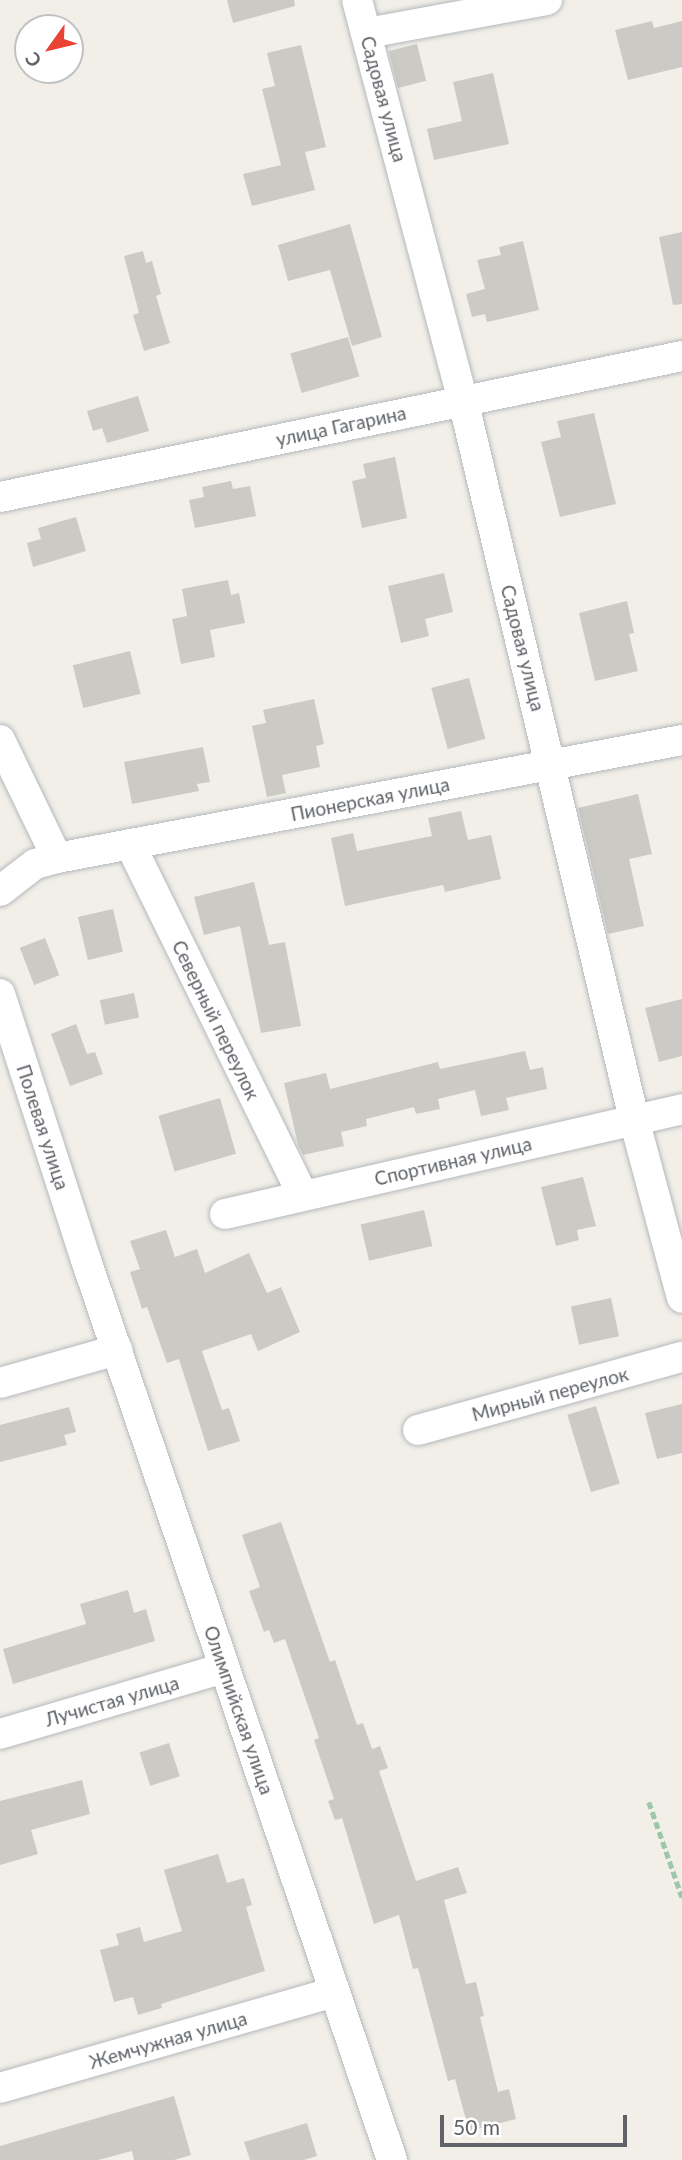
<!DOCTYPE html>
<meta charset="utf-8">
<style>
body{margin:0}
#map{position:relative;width:682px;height:2160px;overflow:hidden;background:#f1efe8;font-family:Lato,sans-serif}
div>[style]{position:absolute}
.building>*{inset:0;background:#cccac5;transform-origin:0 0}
.path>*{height:4.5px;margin-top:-2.25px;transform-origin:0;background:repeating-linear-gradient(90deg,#9cc7a9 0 7px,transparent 0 10.5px)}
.roads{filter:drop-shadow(0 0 2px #b5b8bc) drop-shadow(0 0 2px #b5b8bc)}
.street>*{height:30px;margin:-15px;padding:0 15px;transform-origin:15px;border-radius:15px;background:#fff}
span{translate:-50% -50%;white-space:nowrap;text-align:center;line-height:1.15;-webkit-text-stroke:5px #fff;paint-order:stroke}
.street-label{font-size:19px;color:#5f6368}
.north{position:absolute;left:14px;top:14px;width:70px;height:70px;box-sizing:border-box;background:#fff;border:2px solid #bfc1c3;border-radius:50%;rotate:236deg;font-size:19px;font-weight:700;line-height:28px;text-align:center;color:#5f6368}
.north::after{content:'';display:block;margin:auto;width:24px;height:32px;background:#ea4335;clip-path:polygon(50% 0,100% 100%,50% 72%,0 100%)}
.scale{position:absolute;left:440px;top:2115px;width:187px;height:32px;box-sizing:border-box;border:4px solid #5f6368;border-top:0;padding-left:9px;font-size:21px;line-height:24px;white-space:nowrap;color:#5f6368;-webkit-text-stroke:5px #fff;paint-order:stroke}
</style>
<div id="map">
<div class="building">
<div style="clip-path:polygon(227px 0,294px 0,295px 6px,233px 23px)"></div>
<div style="clip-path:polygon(652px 21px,654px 28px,682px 21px,682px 67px,628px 80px,615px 30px)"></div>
<div style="left:417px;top:44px;width:38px;height:29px;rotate:76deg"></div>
<div style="clip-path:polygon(301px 45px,326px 147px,305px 152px,315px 190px,252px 206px,243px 174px,281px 165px,262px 89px,275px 86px,267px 53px)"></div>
<div style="clip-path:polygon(493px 73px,509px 144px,434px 160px,427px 129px,462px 121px,453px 82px)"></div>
<div style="clip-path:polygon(350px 224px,382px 337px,352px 346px,330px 270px,288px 281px,278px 245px)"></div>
<div style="clip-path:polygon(682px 232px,682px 304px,673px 305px,659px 237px)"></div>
<div style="clip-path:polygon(523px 241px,539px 310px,487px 322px,485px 314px,472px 317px,466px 294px,485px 289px,477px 260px,501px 255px,499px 247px)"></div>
<div style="clip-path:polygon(143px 251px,146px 263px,152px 261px,161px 294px,156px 296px,170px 343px,144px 351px,133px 315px,139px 313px,124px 256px)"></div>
<div style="left:348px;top:337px;width:41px;height:60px;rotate:74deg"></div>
<div style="clip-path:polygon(138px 396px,149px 431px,107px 443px,102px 428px,93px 431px,87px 411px)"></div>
<div style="clip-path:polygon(594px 413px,616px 504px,560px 517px,541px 442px,561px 437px,557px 421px)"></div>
<div style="clip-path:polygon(395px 457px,407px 518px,362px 528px,352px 481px,366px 478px,363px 464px)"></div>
<div style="clip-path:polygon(231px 481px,233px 489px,250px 486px,256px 516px,195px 528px,189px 500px,204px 497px,202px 487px)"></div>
<div style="clip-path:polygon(76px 517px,86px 551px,33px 567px,27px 543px,41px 539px,38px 528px)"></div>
<div style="clip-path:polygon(444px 573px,453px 612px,425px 619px,429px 636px,401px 643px,388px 586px)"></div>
<div style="clip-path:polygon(228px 580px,231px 595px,239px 593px,245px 623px,210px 630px,215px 657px,181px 664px,172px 619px,187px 616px,182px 589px)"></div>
<div style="clip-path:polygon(627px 601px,634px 633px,629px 634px,638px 671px,595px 681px,579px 613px)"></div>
<div style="left:130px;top:651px;width:44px;height:59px;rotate:76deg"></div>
<div style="left:469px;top:678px;width:63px;height:39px;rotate:75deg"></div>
<div style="clip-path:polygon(314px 699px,324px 744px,316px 746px,320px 767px,282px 775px,286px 793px,267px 797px,252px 726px,266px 723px,263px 710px)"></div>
<div style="clip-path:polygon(203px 747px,210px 782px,197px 784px,199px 791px,132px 804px,124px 762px)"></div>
<div style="clip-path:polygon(638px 794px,652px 854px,629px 859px,644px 926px,608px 934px,578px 808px)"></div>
<div style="clip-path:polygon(461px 811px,468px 840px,491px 835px,501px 879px,445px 892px,443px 885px,345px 906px,331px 838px,353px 833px,357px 851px,432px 836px,428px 818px)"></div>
<div style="clip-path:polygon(254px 882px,269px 945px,285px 942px,301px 1026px,261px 1033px,240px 926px,204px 935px,194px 897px)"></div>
<div style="left:113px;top:909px;width:44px;height:36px;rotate:77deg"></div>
<div style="left:45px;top:938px;width:40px;height:27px;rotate:69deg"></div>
<div style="left:134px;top:993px;width:25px;height:35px;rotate:78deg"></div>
<div style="clip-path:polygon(682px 999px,682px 1056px,659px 1062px,645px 1008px)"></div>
<div style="clip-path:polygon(76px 1024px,87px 1054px,95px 1052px,103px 1074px,70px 1086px,51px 1034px)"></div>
<div style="clip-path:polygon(525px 1051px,530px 1070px,543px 1067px,547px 1089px,506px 1098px,509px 1110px,481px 1116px,475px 1090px,438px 1099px,440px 1109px,416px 1114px,414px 1107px,366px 1119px,367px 1126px,341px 1132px,344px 1146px,303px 1155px,298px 1145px,284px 1083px,326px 1073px,330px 1089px,438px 1062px,440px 1069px)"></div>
<div style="left:220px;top:1098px;width:58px;height:64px;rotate:74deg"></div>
<div style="clip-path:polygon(583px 1177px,596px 1226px,577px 1230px,579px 1240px,556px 1246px,541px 1187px)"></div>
<div style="left:424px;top:1210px;width:37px;height:65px;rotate:77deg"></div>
<div style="clip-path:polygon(166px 1230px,175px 1257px,197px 1249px,205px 1273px,249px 1253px,267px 1293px,281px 1287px,300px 1332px,258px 1351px,251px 1334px,202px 1351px,222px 1410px,229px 1408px,240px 1441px,208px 1451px,179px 1359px,167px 1363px,147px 1307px,142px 1309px,130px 1272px,140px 1269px,130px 1241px)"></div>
<div style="left:611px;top:1298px;width:39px;height:41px;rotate:78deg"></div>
<div style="clip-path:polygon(682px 1404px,682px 1453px,657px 1459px,645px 1413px)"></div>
<div style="left:596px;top:1406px;width:81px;height:30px;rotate:73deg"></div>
<div style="clip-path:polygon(69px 1407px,76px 1432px,64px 1435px,67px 1445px,0 1462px,0 1425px)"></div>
<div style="clip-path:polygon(281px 1522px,330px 1662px,335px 1660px,357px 1725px,363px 1723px,372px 1749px,380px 1746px,388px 1768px,379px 1771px,416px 1881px,458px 1867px,467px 1893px,444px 1900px,466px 1984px,476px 1982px,484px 2016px,480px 2017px,498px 2092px,509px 2089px,516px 2119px,469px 2131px,455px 2079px,448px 2081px,418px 1968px,413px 1969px,399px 1915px,374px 1924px,342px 1818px,335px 1820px,328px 1801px,334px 1799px,314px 1740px,319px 1738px,285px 1639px,274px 1643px,269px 1630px,264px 1632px,249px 1591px,260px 1587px,242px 1535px)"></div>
<div style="clip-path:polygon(128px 1590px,134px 1613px,146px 1609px,155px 1641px,13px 1684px,3px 1649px,86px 1624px,80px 1604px)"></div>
<div style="left:169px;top:1743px;width:35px;height:31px;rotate:72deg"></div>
<div style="clip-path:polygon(82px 1780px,90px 1814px,31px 1830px,38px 1854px,0 1865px,0 1801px)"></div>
<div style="clip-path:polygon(218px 1854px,227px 1883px,244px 1878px,252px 1905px,246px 1907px,265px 1971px,161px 2004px,162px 2008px,138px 2015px,133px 1997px,114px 2002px,100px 1950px,119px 1945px,116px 1934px,140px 1927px,144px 1942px,182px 1931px,164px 1870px)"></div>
<div style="clip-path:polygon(174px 2096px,191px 2155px,174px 2160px,134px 2160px,132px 2151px,98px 2160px,0 2160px,0 2146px)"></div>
<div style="clip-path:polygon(307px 2123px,317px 2156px,304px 2160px,250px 2160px,244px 2142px)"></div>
</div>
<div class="path">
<div style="left:649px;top:1802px;width:101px;rotate:70.8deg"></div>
</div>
<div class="roads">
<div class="street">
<div style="left:357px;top:0;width:414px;rotate:75.2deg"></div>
<div style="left:463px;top:400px;width:739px;rotate:76.62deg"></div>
<div style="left:634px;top:1119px;width:185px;rotate:75deg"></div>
<div style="left:367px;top:33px;width:183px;rotate:-10.4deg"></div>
<div style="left:0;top:497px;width:696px;rotate:-11.68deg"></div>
<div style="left:0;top:740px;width:131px;rotate:64.2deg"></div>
<div style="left:130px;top:844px;width:391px;rotate:63.8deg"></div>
<div style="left:0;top:891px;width:44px;rotate:-37.6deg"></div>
<div style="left:35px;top:864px;width:23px;rotate:-15deg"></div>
<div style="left:57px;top:858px;width:636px;rotate:-10.69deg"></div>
<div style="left:0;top:994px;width:280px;rotate:72.1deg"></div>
<div style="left:86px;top:1260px;width:951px;rotate:71.22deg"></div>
<div style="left:225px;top:1214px;width:469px;rotate:-12.9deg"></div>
<div style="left:0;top:1383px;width:122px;rotate:-15.8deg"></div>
<div style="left:418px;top:1430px;width:274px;rotate:-15.5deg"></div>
<div style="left:0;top:1734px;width:234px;rotate:-16.4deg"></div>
<div style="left:0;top:2088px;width:348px;rotate:-16deg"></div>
</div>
</div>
<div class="street-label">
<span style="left:384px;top:99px;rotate:75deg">Садовая улица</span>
<span style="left:341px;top:426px;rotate:-12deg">улица Гагарина</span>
<span style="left:523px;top:648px;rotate:76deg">Садовая улица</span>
<span style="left:370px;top:799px;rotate:-11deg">Пионерская улица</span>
<span style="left:216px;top:1020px;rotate:64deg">Северный переулок</span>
<span style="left:43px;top:1127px;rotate:72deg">Полевая улица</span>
<span style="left:453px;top:1161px;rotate:-13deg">Спортивная улица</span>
<span style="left:550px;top:1394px;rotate:-15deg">Мирный переулок</span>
<span style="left:112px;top:1701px;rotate:-16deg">Лучистая улица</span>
<span style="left:239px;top:1710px;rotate:71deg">Олимпийская улица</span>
<span style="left:168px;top:2040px;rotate:-16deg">Жемчужная улица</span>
</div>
<div class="north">С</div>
<div class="scale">50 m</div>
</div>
